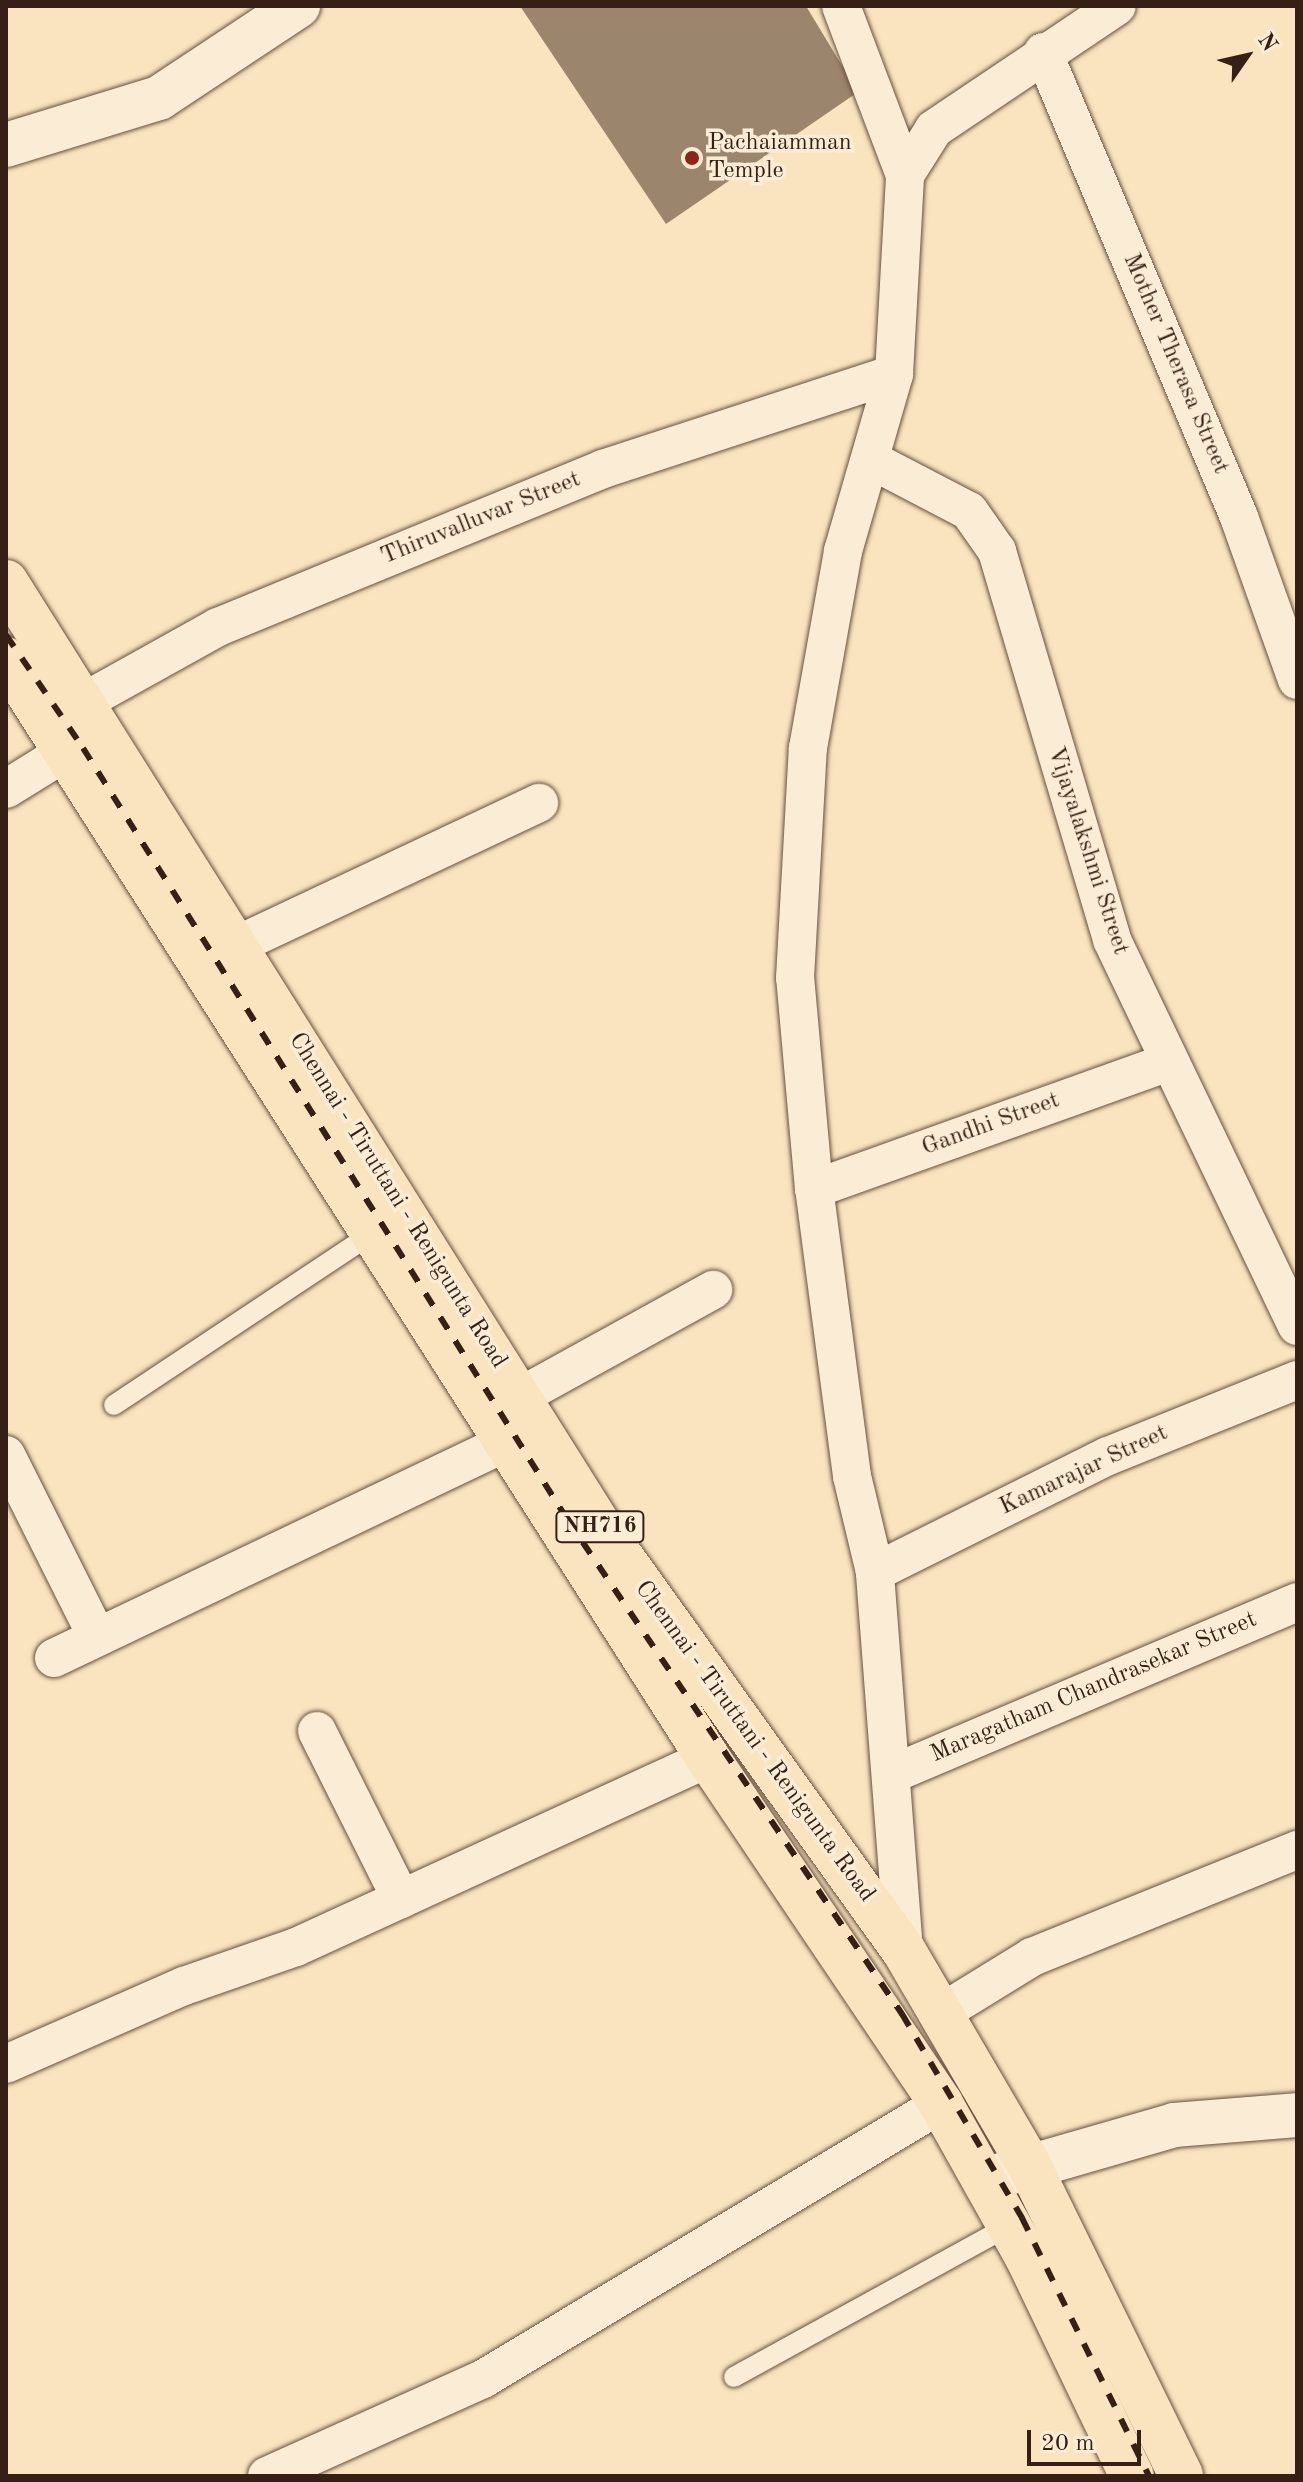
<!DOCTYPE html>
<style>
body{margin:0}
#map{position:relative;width:1303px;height:2482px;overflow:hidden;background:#f9e4bf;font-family:"Old Standard TT",serif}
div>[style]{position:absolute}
.building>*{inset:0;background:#9b856d}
.roads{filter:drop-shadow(0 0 2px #67503f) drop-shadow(0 0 2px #67503f)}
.service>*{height:20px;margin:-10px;padding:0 10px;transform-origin:10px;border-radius:10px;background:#fbedd5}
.minor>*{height:38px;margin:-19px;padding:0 19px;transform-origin:19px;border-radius:19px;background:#fbedd5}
.tertiary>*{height:44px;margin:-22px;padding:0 22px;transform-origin:22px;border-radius:22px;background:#fbedd5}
.trunk>*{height:44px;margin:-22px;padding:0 22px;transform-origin:22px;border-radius:22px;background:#f9e4bf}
.rail>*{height:6px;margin-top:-3px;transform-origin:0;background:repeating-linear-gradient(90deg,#361f14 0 14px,transparent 0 28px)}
.dots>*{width:22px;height:22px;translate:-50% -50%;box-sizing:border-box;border:4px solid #fbedd5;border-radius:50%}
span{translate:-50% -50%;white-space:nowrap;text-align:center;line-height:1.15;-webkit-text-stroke:7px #fbedd5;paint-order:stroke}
.shield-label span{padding:2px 6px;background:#fbedd5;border:2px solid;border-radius:6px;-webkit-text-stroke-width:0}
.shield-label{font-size:22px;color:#361f14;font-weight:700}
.poi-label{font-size:24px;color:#361f14}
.left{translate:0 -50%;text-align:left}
.street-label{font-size:24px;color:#361f14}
.frame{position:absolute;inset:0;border:8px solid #361f14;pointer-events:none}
.north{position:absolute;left:1207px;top:16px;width:80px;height:80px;-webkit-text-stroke:6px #fbedd5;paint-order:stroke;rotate:56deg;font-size:22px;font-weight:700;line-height:32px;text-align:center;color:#361f14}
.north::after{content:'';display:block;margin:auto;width:28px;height:36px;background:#361f14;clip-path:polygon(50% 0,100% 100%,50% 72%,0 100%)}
.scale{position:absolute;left:1027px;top:2430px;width:114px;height:36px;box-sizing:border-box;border:4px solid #361f14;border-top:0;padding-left:10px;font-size:24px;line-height:28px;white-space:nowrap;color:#361f14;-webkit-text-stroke:6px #fbedd5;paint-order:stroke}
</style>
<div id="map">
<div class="building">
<div style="clip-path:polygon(520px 6px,806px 6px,858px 92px,666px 224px)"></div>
</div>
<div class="roads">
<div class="service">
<div style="left:114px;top:1405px;width:311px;rotate:-33.6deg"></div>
<div style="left:734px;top:2377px;width:314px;rotate:-28.8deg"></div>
</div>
<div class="minor">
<div style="left:841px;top:6px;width:181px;rotate:69.3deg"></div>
<div style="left:1043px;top:52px;width:505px;rotate:67.14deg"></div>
<div style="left:1239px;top:517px;width:173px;rotate:70.4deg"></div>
<div style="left:871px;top:460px;width:110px;rotate:27.5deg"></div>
<div style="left:969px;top:511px;width:49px;rotate:55deg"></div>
<div style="left:997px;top:551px;width:406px;rotate:73.5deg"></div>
<div style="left:1112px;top:940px;width:428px;rotate:64.4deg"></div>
<div style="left:85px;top:701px;width:152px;rotate:-29.1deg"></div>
<div style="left:218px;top:627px;width:416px;rotate:-22.3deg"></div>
<div style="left:603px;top:469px;width:306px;rotate:-18.1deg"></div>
<div style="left:6px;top:789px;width:74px;rotate:-31.8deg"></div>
<div style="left:237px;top:945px;width:334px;rotate:-25.2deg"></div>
<div style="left:814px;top:1189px;width:376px;rotate:-19.7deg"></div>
<div style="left:519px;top:1397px;width:222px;rotate:-28.9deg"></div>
<div style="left:6px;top:1455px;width:203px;rotate:63.4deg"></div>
<div style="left:875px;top:1572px;width:260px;rotate:-26.5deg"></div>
<div style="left:1108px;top:1456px;width:204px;rotate:-21.9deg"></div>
<div style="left:54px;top:1658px;width:502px;rotate:-25.49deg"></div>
<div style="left:317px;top:1731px;width:188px;rotate:63.4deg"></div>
<div style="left:892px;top:1774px;width:440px;rotate:-23deg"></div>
<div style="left:904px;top:1951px;width:380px;rotate:-94.4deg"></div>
<div style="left:875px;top:1572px;width:99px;rotate:-103.5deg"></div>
<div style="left:852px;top:1476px;width:290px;rotate:-97.5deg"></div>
<div style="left:814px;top:1189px;width:212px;rotate:-95.1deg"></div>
<div style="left:795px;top:978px;width:230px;rotate:-86.8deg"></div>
<div style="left:808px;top:748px;width:200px;rotate:-79.9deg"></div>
<div style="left:843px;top:551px;width:184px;rotate:-73.9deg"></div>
<div style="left:894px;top:374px;width:199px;rotate:-86.8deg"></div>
<div style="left:905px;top:175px;width:54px;rotate:-57.8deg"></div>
<div style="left:934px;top:129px;width:220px;rotate:-33.9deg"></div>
<div style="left:941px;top:2013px;width:107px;rotate:-31.6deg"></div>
<div style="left:1032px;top:1957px;width:286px;rotate:-22deg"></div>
<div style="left:6px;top:2064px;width:194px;rotate:-23.7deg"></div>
<div style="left:184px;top:1986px;width:119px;rotate:-19.2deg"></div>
<div style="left:296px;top:1947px;width:453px;rotate:-24.6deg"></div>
<div style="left:267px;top:2476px;width:237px;rotate:-24.2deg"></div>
<div style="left:483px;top:2379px;width:534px;rotate:-30.98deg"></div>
</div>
<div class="tertiary">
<div style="left:6px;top:145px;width:160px;rotate:-17.1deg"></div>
<div style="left:159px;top:98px;width:167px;rotate:-33.5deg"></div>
<div style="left:984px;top:2180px;width:198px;rotate:-16.1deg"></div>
<div style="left:1174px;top:2125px;width:123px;rotate:-4.6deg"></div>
</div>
<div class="trunk">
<div style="left:6px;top:582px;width:1120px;rotate:57.84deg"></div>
<div style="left:602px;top:1530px;width:518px;rotate:54.35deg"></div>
<div style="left:904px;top:1951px;width:246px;rotate:59.7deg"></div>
<div style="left:1028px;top:2163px;width:348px;rotate:63.9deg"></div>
<div style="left:6px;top:659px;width:1304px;rotate:57.43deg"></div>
<div style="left:708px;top:1758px;width:417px;rotate:56deg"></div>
<div style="left:941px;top:2104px;width:176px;rotate:60.7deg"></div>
<div style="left:1027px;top:2257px;width:243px;rotate:64.4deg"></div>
</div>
</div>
<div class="rail">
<div style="left:6px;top:635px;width:137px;rotate:55.7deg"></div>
<div style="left:83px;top:748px;width:910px;rotate:57.88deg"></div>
<div style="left:567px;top:1519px;width:598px;rotate:55.91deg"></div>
<div style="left:902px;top:2014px;width:237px;rotate:59.5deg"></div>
<div style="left:1022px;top:2218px;width:288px;rotate:63.8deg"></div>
</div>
<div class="dots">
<div style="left:692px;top:158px;background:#8f2418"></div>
</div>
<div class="shield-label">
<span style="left:600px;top:1527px">NH716</span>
</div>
<div class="poi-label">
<span class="left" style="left:708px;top:158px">Pachaiamman<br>Temple</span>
</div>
<div class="street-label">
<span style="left:1175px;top:364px;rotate:67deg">Mother Therasa Street</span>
<span style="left:481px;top:519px;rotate:-22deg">Thiruvalluvar Street</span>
<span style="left:1087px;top:851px;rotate:72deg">Vijayalakshmi Street</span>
<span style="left:991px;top:1125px;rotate:-20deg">Gandhi Street</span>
<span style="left:397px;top:1201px;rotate:58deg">Chennai - Tiruttani - Renigunta Road</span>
<span style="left:1084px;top:1471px;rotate:-25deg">Kamarajar Street</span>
<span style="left:1094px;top:1688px;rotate:-23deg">Maragatham Chandrasekar Street</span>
<span style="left:754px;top:1742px;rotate:54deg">Chennai - Tiruttani - Renigunta Road</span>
</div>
<div class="frame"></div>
<div class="north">N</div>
<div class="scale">20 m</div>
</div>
